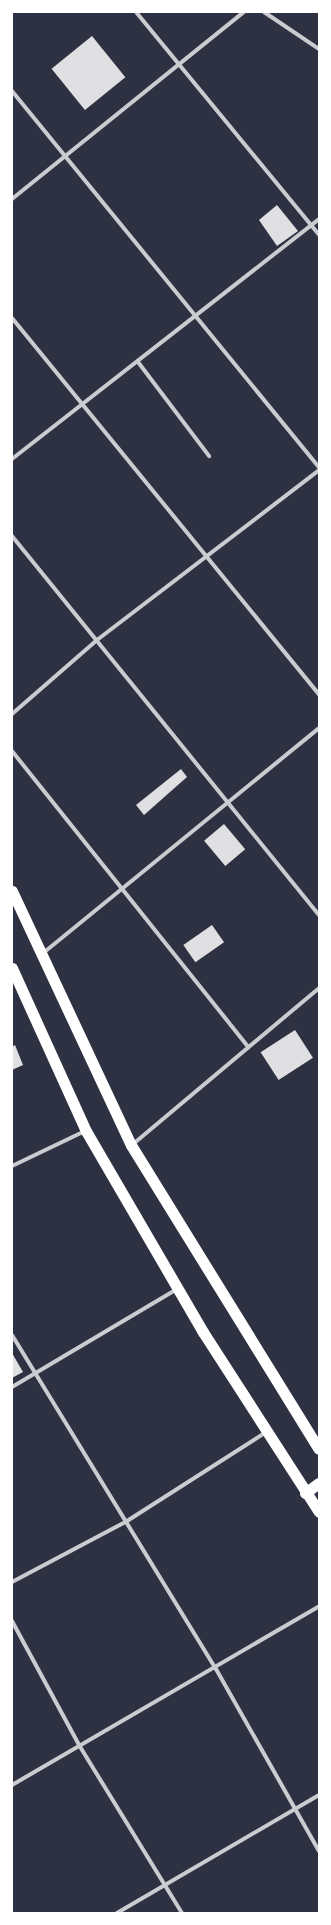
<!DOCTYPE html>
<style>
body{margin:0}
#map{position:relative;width:331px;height:1925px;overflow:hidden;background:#2d3142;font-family:"PT Sans",sans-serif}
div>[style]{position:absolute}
.building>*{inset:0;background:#e0e0e3;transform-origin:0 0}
.minor>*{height:4px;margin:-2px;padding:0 2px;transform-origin:2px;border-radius:2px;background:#caccd0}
.trunk>*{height:11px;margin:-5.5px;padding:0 5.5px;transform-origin:5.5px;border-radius:5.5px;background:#fff}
span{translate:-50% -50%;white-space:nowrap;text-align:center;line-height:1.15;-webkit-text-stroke:3.5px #fff;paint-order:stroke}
.frame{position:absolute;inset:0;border:13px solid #fff;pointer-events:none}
</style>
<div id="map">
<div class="building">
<div style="left:92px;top:36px;width:53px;height:52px;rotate:51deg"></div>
<div style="clip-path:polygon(277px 205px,298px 231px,277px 246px,259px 220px)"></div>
<div style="clip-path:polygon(181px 769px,187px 777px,144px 815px,136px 805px)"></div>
<div style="left:224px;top:824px;width:33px;height:26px;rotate:50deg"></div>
<div style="left:212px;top:925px;width:21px;height:35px;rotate:55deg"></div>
<div style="left:295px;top:1030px;width:33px;height:41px;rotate:57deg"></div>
<div style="clip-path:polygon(15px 1045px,23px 1065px,12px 1070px,12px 1047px)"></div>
<div style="clip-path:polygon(12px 1353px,23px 1372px,12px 1378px)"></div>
</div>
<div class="minor">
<div style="left:136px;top:12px;width:288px;rotate:50.6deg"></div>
<div style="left:264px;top:12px;width:66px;rotate:33.9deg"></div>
<div style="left:12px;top:91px;width:485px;rotate:50.8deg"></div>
<div style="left:12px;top:199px;width:298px;rotate:-38.9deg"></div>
<div style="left:12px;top:318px;width:486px;rotate:50.8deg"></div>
<div style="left:138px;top:362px;width:118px;rotate:52.9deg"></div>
<div style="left:12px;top:459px;width:390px;rotate:-38deg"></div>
<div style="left:12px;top:536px;width:488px;rotate:51deg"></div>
<div style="left:12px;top:714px;width:113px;rotate:-41deg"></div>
<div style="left:97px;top:640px;width:280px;rotate:-37.4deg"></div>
<div style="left:12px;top:751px;width:379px;rotate:51.4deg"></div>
<div style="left:42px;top:954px;width:357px;rotate:-39.2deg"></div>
<div style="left:132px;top:1145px;width:244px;rotate:-40deg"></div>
<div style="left:12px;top:1166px;width:81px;rotate:-25.6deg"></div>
<div style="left:12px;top:1335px;width:391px;rotate:58.6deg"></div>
<div style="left:216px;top:1669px;width:209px;rotate:60.5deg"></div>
<div style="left:12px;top:1387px;width:192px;rotate:-30.7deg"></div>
<div style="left:12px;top:1582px;width:130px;rotate:-27.9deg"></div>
<div style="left:127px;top:1521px;width:165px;rotate:-32.6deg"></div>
<div style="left:12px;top:1621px;width:141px;rotate:61.6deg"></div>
<div style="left:79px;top:1745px;width:197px;rotate:58.5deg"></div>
<div style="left:12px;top:1785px;width:355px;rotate:-30.2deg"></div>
<div style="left:117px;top:1913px;width:234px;rotate:-30.3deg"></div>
</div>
<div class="trunk">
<div style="left:12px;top:891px;width:280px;rotate:64.9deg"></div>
<div style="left:131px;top:1145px;width:357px;rotate:58.3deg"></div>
<div style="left:12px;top:968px;width:179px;rotate:65.6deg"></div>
<div style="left:86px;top:1131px;width:233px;rotate:59.8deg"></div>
<div style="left:203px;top:1332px;width:214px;rotate:57.2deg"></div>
<div style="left:305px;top:1493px;width:17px;rotate:-36deg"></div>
</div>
<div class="frame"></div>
</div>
